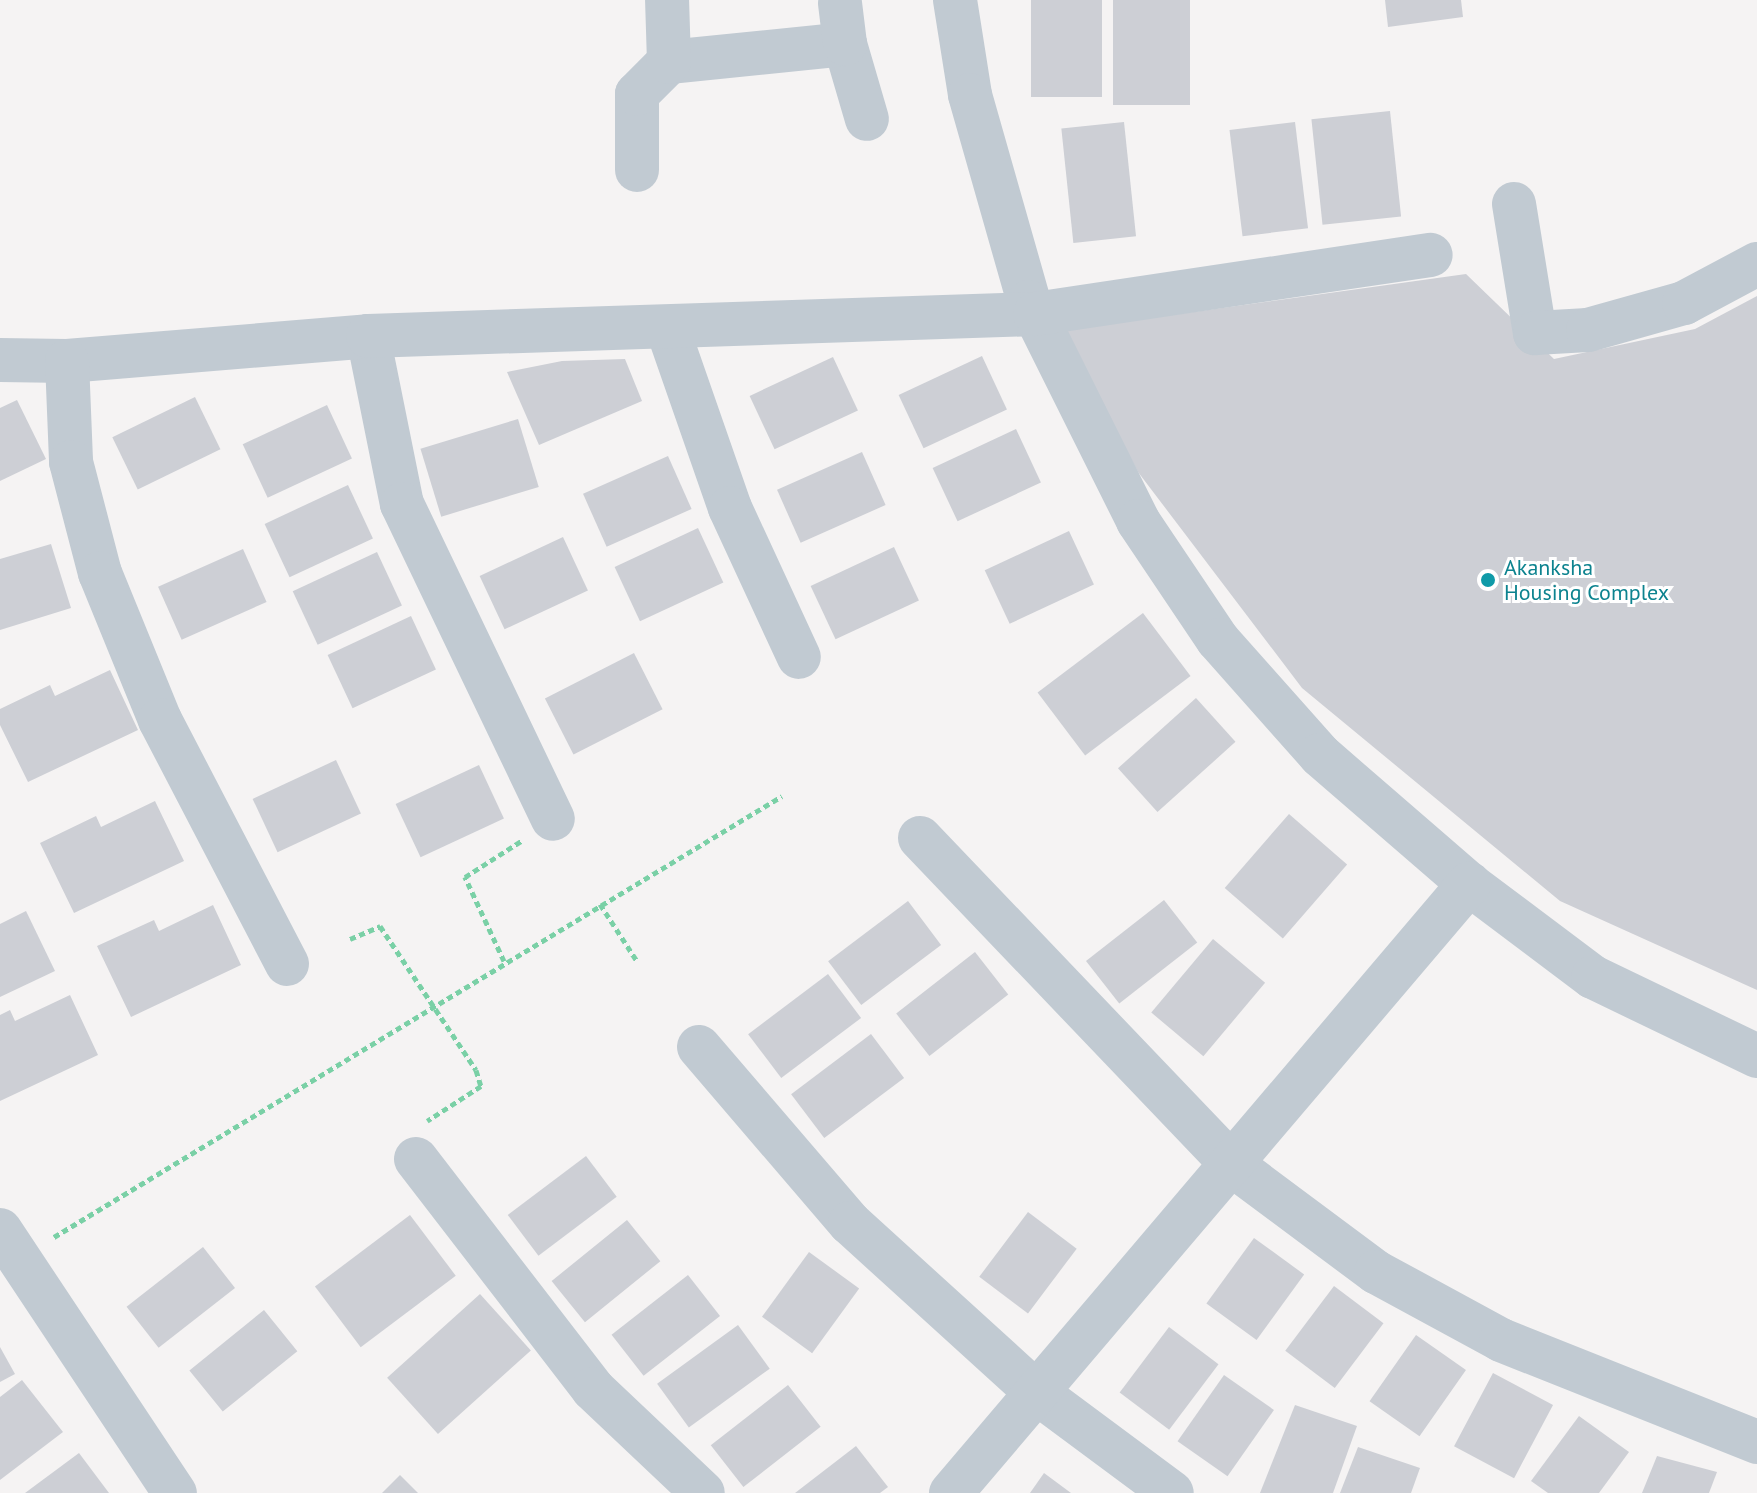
<!DOCTYPE html>
<style>
body{margin:0}
#map{position:relative;width:1757px;height:1493px;overflow:hidden;background:#f5f3f3;font-family:"PT Sans",sans-serif}
div>[style]{position:absolute}
.building>*{inset:0;background:#cdcfd5;transform-origin:0 0}
.path>*{height:5px;margin-top:-2.5px;transform-origin:0;background:repeating-linear-gradient(90deg,#7ad0a6 0 6px,transparent 0 10px)}
.minor>*{height:44px;margin:-22px;padding:0 22px;transform-origin:22px;border-radius:22px;background:#c1cad2}
.dots>*{width:22px;height:22px;translate:-50% -50%;box-sizing:border-box;border:4px solid #fff;border-radius:50%}
span{translate:-50% -50%;white-space:nowrap;text-align:center;line-height:1.15;-webkit-text-stroke:6px #fff;paint-order:stroke}
.culture-label{font-size:22px;color:#0d838f}
.left{translate:0 -50%;text-align:left}
</style>
<div id="map">
<div class="building">
<div style="left:1031px;top:0;width:71px;height:97px"></div>
<div style="left:1113px;top:0;width:77px;height:105px"></div>
<div style="clip-path:polygon(1385px 0,1461px 0,1463px 17px,1388px 27px)"></div>
<div style="left:1390px;top:111px;width:106px;height:79px;rotate:84deg"></div>
<div style="left:1124px;top:122px;width:115px;height:63px;rotate:84deg"></div>
<div style="left:1295px;top:122px;width:107px;height:66px;rotate:83deg"></div>
<div style="clip-path:polygon(1466px 274px,1554px 359px,1695px 329px,1757px 296px,1757px 990px,1560px 901px,1302px 688px,1138px 472px,1064px 330px)"></div>
<div style="left:982px;top:356px;width:59px;height:92px;rotate:65deg"></div>
<div style="left:833px;top:357px;width:59px;height:92px;rotate:65deg"></div>
<div style="clip-path:polygon(625px 359px,642px 401px,539px 445px,507px 372px,562px 361px)"></div>
<div style="left:195px;top:397px;width:58px;height:92px;rotate:64deg"></div>
<div style="clip-path:polygon(17px 400px,46px 459px,0 481px,0 408px)"></div>
<div style="left:327px;top:405px;width:59px;height:93px;rotate:65deg"></div>
<div style="left:518px;top:419px;width:71px;height:102px;rotate:73deg"></div>
<div style="left:1016px;top:429px;width:59px;height:92px;rotate:65deg"></div>
<div style="left:862px;top:452px;width:58px;height:93px;rotate:66deg"></div>
<div style="left:668px;top:456px;width:58px;height:93px;rotate:66deg"></div>
<div style="left:348px;top:485px;width:59px;height:92px;rotate:65deg"></div>
<div style="left:698px;top:528px;width:60px;height:92px;rotate:65deg"></div>
<div style="left:1069px;top:531px;width:59px;height:93px;rotate:65deg"></div>
<div style="left:563px;top:537px;width:59px;height:92px;rotate:65deg"></div>
<div style="clip-path:polygon(51px 544px,71px 608px,0 630px,0 559px)"></div>
<div style="left:894px;top:547px;width:59px;height:92px;rotate:65deg"></div>
<div style="left:243px;top:549px;width:58px;height:93px;rotate:66deg"></div>
<div style="left:377px;top:552px;width:59px;height:93px;rotate:65deg"></div>
<div style="left:1143px;top:613px;width:79px;height:132px;rotate:53deg"></div>
<div style="left:411px;top:616px;width:59px;height:92px;rotate:65deg"></div>
<div style="left:634px;top:653px;width:63px;height:100px;rotate:63deg"></div>
<div style="clip-path:polygon(110px 670px,138px 730px,28px 782px,0 725px,0 709px,50px 685px,55px 696px)"></div>
<div style="left:1196px;top:698px;width:59px;height:105px;rotate:48deg"></div>
<div style="left:336px;top:760px;width:59px;height:92px;rotate:65deg"></div>
<div style="left:479px;top:765px;width:59px;height:92px;rotate:65deg"></div>
<div style="clip-path:polygon(155px 801px,184px 861px,74px 913px,40px 843px,96px 816px,101px 827px)"></div>
<div style="left:1289px;top:814px;width:77px;height:98px;rotate:41deg"></div>
<div style="left:1164px;top:900px;width:54px;height:99px;rotate:52deg"></div>
<div style="left:908px;top:901px;width:55px;height:100px;rotate:53deg"></div>
<div style="clip-path:polygon(213px 905px,241px 965px,131px 1017px,97px 946px,154px 920px,159px 931px)"></div>
<div style="clip-path:polygon(26px 911px,55px 971px,0 997px,0 924px)"></div>
<div style="left:1213px;top:939px;width:68px;height:96px;rotate:40deg"></div>
<div style="left:975px;top:952px;width:54px;height:100px;rotate:52deg"></div>
<div style="left:828px;top:974px;width:55px;height:100px;rotate:53deg"></div>
<div style="clip-path:polygon(70px 995px,98px 1055px,0 1101px,0 1015px,10px 1010px,15px 1021px)"></div>
<div style="left:871px;top:1034px;width:55px;height:100px;rotate:53deg"></div>
<div style="left:586px;top:1156px;width:51px;height:98px;rotate:53deg"></div>
<div style="left:1028px;top:1212px;width:61px;height:81px;rotate:37deg"></div>
<div style="left:410px;top:1215px;width:76px;height:119px;rotate:53deg"></div>
<div style="left:627px;top:1220px;width:53px;height:97px;rotate:51deg"></div>
<div style="left:1254px;top:1238px;width:62px;height:81px;rotate:36deg"></div>
<div style="left:203px;top:1247px;width:52px;height:97px;rotate:52deg"></div>
<div style="left:809px;top:1252px;width:62px;height:80px;rotate:36deg"></div>
<div style="left:688px;top:1275px;width:52px;height:97px;rotate:52deg"></div>
<div style="left:1334px;top:1286px;width:62px;height:81px;rotate:37deg"></div>
<div style="left:480px;top:1294px;width:76px;height:125px;rotate:48deg"></div>
<div style="left:264px;top:1310px;width:53px;height:96px;rotate:51deg"></div>
<div style="left:738px;top:1325px;width:54px;height:100px;rotate:54deg"></div>
<div style="left:1169px;top:1327px;width:62px;height:82px;rotate:37deg"></div>
<div style="left:1416px;top:1335px;width:61px;height:81px;rotate:35deg"></div>
<div style="clip-path:polygon(0 1347px,15px 1374px,0 1382px)"></div>
<div style="left:1493px;top:1373px;width:68px;height:83px;rotate:28deg"></div>
<div style="left:1224px;top:1375px;width:61px;height:81px;rotate:35deg"></div>
<div style="clip-path:polygon(22px 1380px,63px 1432px,0 1480px,0 1397px)"></div>
<div style="left:788px;top:1385px;width:53px;height:98px;rotate:52deg"></div>
<div style="clip-path:polygon(1295px 1405px,1357px 1426px,1333px 1493px,1260px 1493px)"></div>
<div style="clip-path:polygon(1579px 1416px,1629px 1452px,1599px 1493px,1548px 1493px,1531px 1481px)"></div>
<div style="clip-path:polygon(856px 1446px,888px 1487px,880px 1493px,795px 1493px)"></div>
<div style="clip-path:polygon(1358px 1447px,1420px 1468px,1411px 1493px,1340px 1493px)"></div>
<div style="clip-path:polygon(79px 1453px,109px 1493px,25px 1493px)"></div>
<div style="clip-path:polygon(1657px 1456px,1717px 1472px,1709px 1493px,1642px 1493px)"></div>
<div style="clip-path:polygon(1044px 1473px,1071px 1493px,1030px 1493px)"></div>
<div style="clip-path:polygon(400px 1475px,418px 1493px,382px 1493px)"></div>
</div>
<div class="path">
<div style="left:600px;top:904px;width:68px;rotate:57deg"></div>
<div style="left:350px;top:939px;width:33px;rotate:-23deg"></div>
<div style="left:380px;top:926px;width:173px;rotate:56.3deg"></div>
<div style="left:476px;top:1070px;width:17px;rotate:73deg"></div>
<div style="left:481px;top:1086px;width:64px;rotate:147.1deg"></div>
<div style="left:504px;top:961px;width:93px;rotate:-114.9deg"></div>
<div style="left:465px;top:877px;width:67px;rotate:-32.7deg"></div>
<div style="left:54px;top:1237px;width:851px;rotate:-31.21deg"></div>
</div>
<div class="minor">
<div style="left:955px;top:0;width:96px;rotate:81deg"></div>
<div style="left:970px;top:95px;width:215px;rotate:74.1deg"></div>
<div style="left:1029px;top:302px;width:245px;rotate:63.5deg"></div>
<div style="left:1138px;top:521px;width:143px;rotate:56.1deg"></div>
<div style="left:1218px;top:640px;width:154px;rotate:48.4deg"></div>
<div style="left:1320px;top:755px;width:197px;rotate:40.9deg"></div>
<div style="left:1469px;top:884px;width:155px;rotate:36.9deg"></div>
<div style="left:1593px;top:977px;width:182px;rotate:25.7deg"></div>
<div style="left:845px;top:44px;width:78px;rotate:73.7deg"></div>
<div style="left:669px;top:62px;width:177px;rotate:-5.8deg"></div>
<div style="left:845px;top:44px;width:41px;rotate:-97deg"></div>
<div style="left:637px;top:170px;width:76px;rotate:-90deg"></div>
<div style="left:637px;top:94px;width:45px;rotate:-45deg"></div>
<div style="left:669px;top:62px;width:62px;rotate:-91.8deg"></div>
<div style="left:1514px;top:204px;width:131px;rotate:80.8deg"></div>
<div style="left:1535px;top:333px;width:53px;rotate:-3.2deg"></div>
<div style="left:1588px;top:330px;width:100px;rotate:-15.7deg"></div>
<div style="left:1684px;top:303px;width:83px;rotate:-28.1deg"></div>
<div style="left:668px;top:330px;width:188px;rotate:70.8deg"></div>
<div style="left:730px;top:508px;width:164px;rotate:65.2deg"></div>
<div style="left:368px;top:336px;width:171px;rotate:78.6deg"></div>
<div style="left:402px;top:504px;width:349px;rotate:64.4deg"></div>
<div style="left:0;top:360px;width:67px;rotate:0.9deg"></div>
<div style="left:67px;top:361px;width:302px;rotate:-4.7deg"></div>
<div style="left:368px;top:336px;width:667px;rotate:-1.89deg"></div>
<div style="left:1035px;top:314px;width:400px;rotate:-8.5deg"></div>
<div style="left:67px;top:361px;width:101px;rotate:87.7deg"></div>
<div style="left:71px;top:462px;width:115px;rotate:75.4deg"></div>
<div style="left:100px;top:573px;width:159px;rotate:67.8deg"></div>
<div style="left:160px;top:720px;width:275px;rotate:62.5deg"></div>
<div style="left:920px;top:838px;width:451px;rotate:46.3deg"></div>
<div style="left:1231px;top:1164px;width:181px;rotate:36.7deg"></div>
<div style="left:1376px;top:1272px;width:142px;rotate:28.5deg"></div>
<div style="left:1501px;top:1340px;width:276px;rotate:21.7deg"></div>
<div style="left:699px;top:1047px;width:232px;rotate:49.4deg"></div>
<div style="left:850px;top:1223px;width:251px;rotate:42.3deg"></div>
<div style="left:1036px;top:1392px;width:169px;rotate:36.6deg"></div>
<div style="left:416px;top:1159px;width:290px;rotate:52.4deg"></div>
<div style="left:593px;top:1389px;width:151px;rotate:43.4deg"></div>
<div style="left:0;top:1230px;width:316px;rotate:56.4deg"></div>
<div style="left:951px;top:1493px;width:800px;rotate:-49.62deg"></div>
</div>
<div class="dots">
<div style="left:1488px;top:580px;background:#0f9aa8"></div>
</div>
<div class="culture-label">
<span class="left" style="left:1504px;top:580px">Akanksha<br>Housing Complex</span>
</div>
</div>
